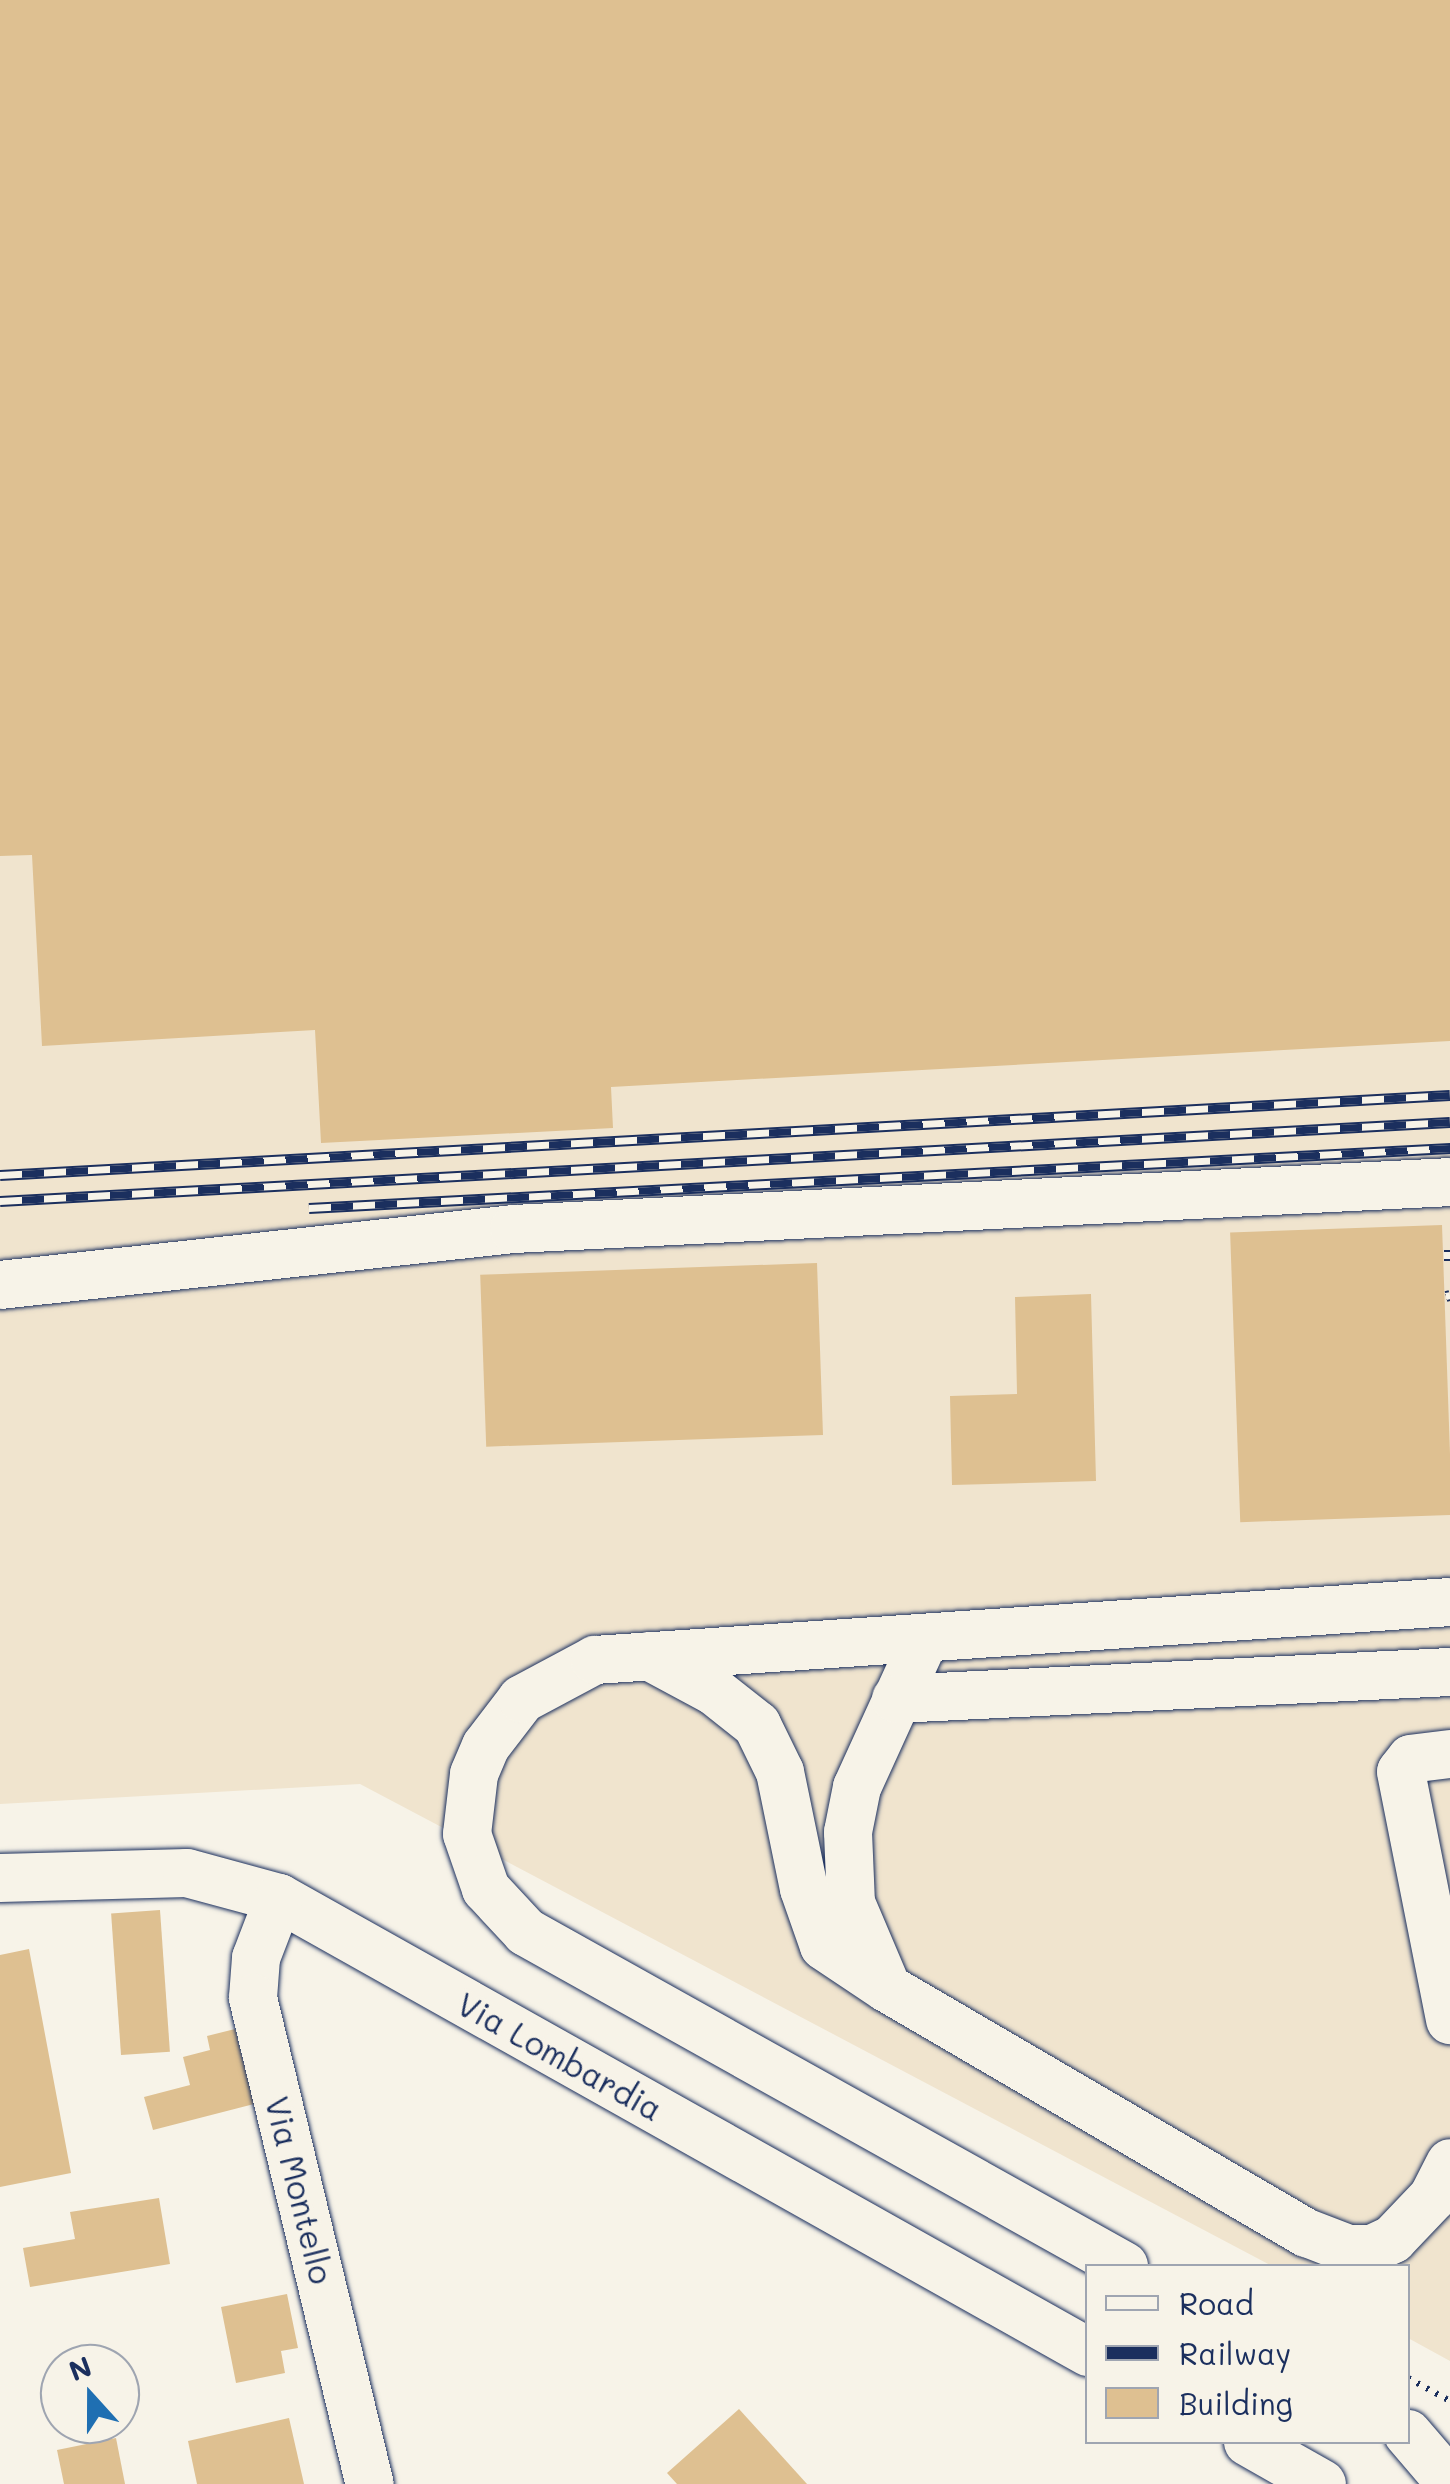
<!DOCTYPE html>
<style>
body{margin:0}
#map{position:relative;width:1450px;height:2484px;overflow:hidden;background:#f7f3e8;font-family:Mali,sans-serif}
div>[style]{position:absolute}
.built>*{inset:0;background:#f0e4ce}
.building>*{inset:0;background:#dec091;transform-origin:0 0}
.path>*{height:6px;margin-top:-3px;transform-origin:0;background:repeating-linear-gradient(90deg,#1b2f5e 0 2.5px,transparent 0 10.5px)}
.roads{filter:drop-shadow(0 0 2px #1b2f5e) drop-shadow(0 0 2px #1b2f5e)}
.minor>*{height:48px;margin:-24px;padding:0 24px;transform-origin:24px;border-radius:24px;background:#f7f3e8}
.rail>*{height:11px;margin-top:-5.5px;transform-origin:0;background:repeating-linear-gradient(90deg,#f7f3e8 0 22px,#1b2f5e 0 44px);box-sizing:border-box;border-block:2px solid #1b2f5e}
span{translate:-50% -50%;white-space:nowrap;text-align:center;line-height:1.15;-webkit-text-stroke:8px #f7f3e8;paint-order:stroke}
.street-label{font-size:32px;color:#1b2f5e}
.legend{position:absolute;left:1085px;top:2264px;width:325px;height:180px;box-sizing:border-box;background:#f7f3e8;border:2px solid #9fa5b1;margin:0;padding:12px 18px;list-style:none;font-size:30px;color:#1b2f5e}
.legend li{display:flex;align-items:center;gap:20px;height:50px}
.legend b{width:50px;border:2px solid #9fa5b1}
.north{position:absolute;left:40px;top:2344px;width:100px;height:100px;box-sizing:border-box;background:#f7f3e8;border:2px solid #9fa5b1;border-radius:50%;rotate:339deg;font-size:28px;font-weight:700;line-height:40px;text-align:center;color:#1b2f5e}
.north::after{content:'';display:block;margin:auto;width:35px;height:45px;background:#1f6fb2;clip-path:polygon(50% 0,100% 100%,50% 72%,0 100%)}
</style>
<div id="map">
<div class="built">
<div style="clip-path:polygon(0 0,1450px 0,1450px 2361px,1408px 2338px,1408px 2266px,1272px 2266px,360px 1784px,0 1804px)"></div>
</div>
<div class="building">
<div style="clip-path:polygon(0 0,1450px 0,1450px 1041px,611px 1087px,613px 1128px,321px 1143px,315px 1030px,42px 1046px,32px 855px,0 856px)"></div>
<div style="left:1442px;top:1225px;width:290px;height:212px;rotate:88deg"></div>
<div style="left:817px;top:1263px;width:172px;height:337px;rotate:88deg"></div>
<div style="clip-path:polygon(1091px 1294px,1096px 1481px,952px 1485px,950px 1396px,1017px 1394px,1015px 1297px)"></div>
<div style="left:160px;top:1910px;width:142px;height:49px;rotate:86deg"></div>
<div style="clip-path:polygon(29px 1949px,71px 2173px,0 2187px,0 1955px)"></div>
<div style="clip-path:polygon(235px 2029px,254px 2104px,153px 2130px,144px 2097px,190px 2085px,183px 2057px,210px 2050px,207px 2036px)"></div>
<div style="clip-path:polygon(159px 2198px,170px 2264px,30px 2287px,23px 2248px,75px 2239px,70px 2212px)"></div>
<div style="clip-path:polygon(287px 2294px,298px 2348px,281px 2351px,285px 2373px,236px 2383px,221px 2307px)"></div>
<div style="clip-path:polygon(739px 2409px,807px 2484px,677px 2484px,667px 2473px)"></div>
<div style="clip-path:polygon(289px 2418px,304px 2484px,197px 2484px,188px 2441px)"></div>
<div style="clip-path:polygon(116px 2438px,125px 2484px,64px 2484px,57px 2450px)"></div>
</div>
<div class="path">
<div style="left:1408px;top:2378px;width:48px;rotate:28.7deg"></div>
</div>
<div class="roads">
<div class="minor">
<div style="left:0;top:1285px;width:517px;rotate:-6.22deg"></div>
<div style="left:514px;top:1229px;width:937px;rotate:-2.87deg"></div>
<div style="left:925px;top:1638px;width:164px;rotate:114.5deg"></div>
<div style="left:857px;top:1787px;width:46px;rotate:101.3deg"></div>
<div style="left:848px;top:1832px;width:71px;rotate:87.6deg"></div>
<div style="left:851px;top:1903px;width:92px;rotate:67deg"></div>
<div style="left:887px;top:1988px;width:486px;rotate:30.3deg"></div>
<div style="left:1307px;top:2233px;width:44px;rotate:21.3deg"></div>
<div style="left:1348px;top:2249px;width:24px"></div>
<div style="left:1372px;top:2249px;width:23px;rotate:-25deg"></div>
<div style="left:1393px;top:2239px;width:58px;rotate:-46.4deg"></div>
<div style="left:1433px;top:2197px;width:38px;rotate:-63deg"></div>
<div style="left:649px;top:1656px;width:74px;rotate:28.3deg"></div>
<div style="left:714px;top:1691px;width:55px;rotate:38.3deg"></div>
<div style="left:757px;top:1725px;width:52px;rotate:63.9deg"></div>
<div style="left:780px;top:1772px;width:119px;rotate:78.4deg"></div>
<div style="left:804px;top:1889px;width:60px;rotate:70.7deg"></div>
<div style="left:824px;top:1946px;width:76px;rotate:33.7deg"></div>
<div style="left:896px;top:1699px;width:555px;rotate:-2.79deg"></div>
<div style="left:1450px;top:1754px;width:39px;rotate:173deg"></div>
<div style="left:1411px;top:1759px;width:16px;rotate:128deg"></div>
<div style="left:1401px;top:1772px;width:253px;rotate:78.8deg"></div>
<div style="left:0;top:1878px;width:187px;rotate:-1.5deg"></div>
<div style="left:187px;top:1873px;width:95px;rotate:15.2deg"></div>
<div style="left:279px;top:1898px;width:928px;rotate:29.3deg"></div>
<div style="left:279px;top:1898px;width:64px;rotate:111deg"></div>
<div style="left:256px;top:1958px;width:40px;rotate:94.3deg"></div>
<div style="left:253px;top:1998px;width:500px;rotate:76.5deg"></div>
<div style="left:1124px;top:2266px;width:685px;rotate:-150.82deg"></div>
<div style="left:526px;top:1932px;width:59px;rotate:-132.9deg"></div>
<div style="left:486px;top:1889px;width:58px;rotate:-109.1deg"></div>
<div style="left:467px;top:1834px;width:60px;rotate:-83.3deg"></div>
<div style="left:474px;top:1774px;width:30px;rotate:-67deg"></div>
<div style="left:486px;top:1746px;width:59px;rotate:-52.5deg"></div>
<div style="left:522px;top:1699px;width:83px;rotate:-28.1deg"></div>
<div style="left:595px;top:1660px;width:857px;rotate:-3.88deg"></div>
<div style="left:1408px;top:2434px;width:65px;rotate:49.4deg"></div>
<div style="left:1248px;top:2442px;width:85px;rotate:29.6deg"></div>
</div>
</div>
<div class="rail">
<div style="left:0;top:1175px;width:1452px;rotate:-3.16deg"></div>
<div style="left:0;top:1201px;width:1452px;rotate:-3.12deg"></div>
<div style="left:309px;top:1208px;width:1143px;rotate:-3.01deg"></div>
<div style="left:1444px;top:1255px;width:6px"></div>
<div style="left:1446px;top:1296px;width:4px;rotate:-14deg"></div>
</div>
<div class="street-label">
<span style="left:560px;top:2056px;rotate:29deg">Via Lombardia</span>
<span style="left:300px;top:2190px;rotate:76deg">Via Montello</span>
</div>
<ul class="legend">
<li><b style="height:12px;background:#f7f3e8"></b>Road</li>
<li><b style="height:12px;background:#1b2f5e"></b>Railway</li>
<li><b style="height:28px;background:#dec091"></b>Building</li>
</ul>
<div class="north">N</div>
</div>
